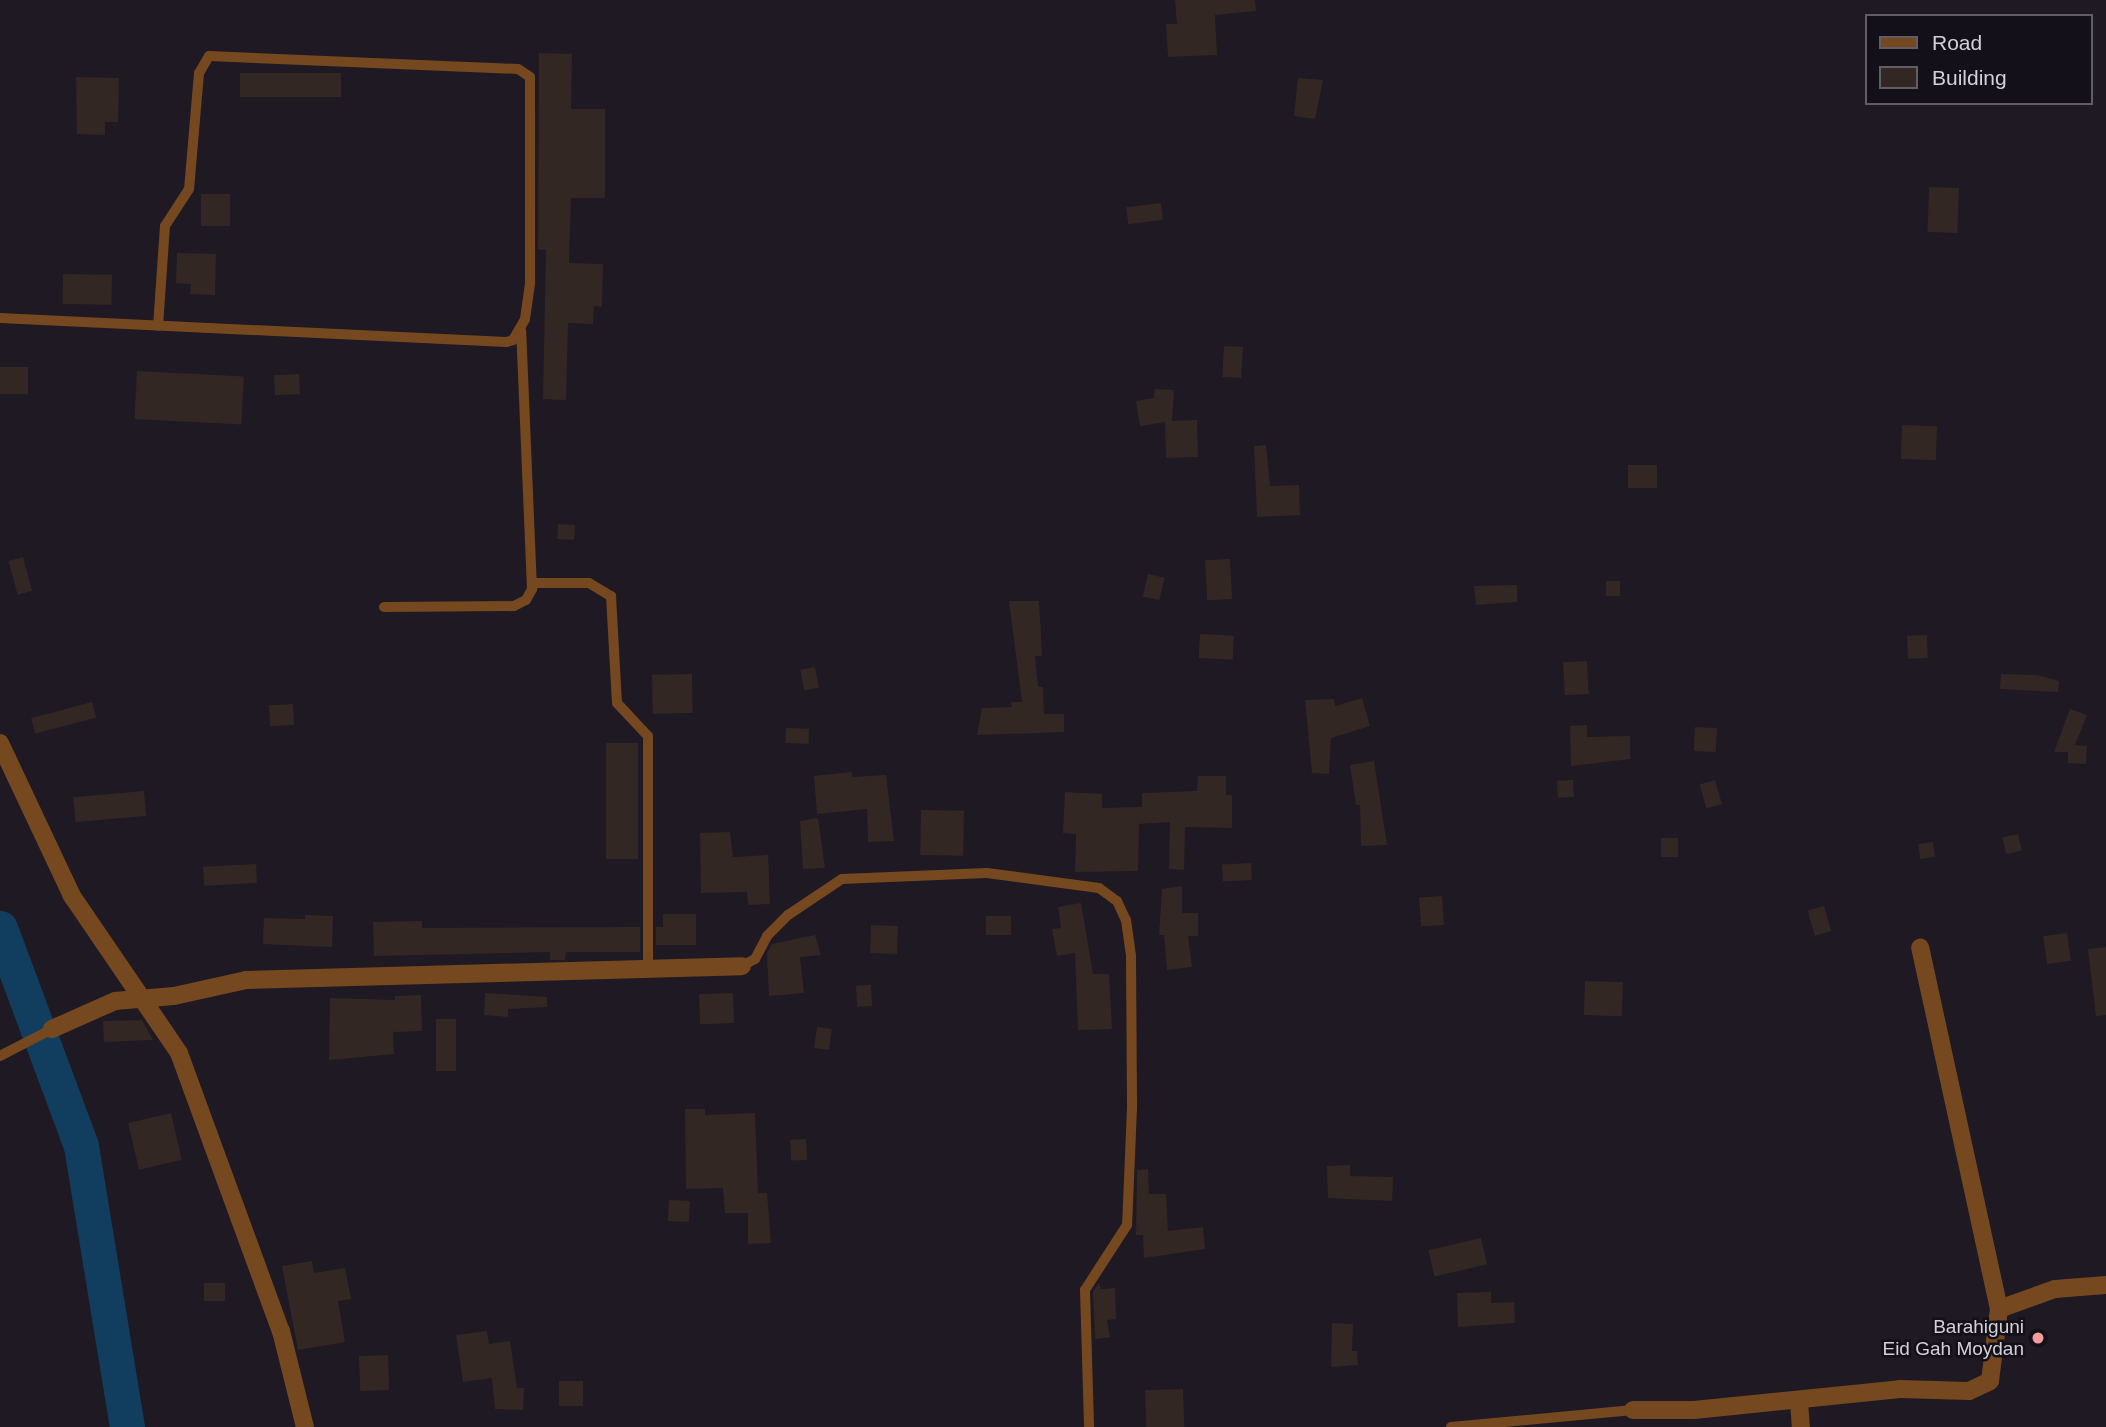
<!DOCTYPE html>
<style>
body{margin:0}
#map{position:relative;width:2106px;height:1427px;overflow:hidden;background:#1e1922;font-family:Helvetica,sans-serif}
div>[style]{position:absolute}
.river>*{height:35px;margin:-17.5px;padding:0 17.5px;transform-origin:17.5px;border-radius:17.5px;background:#113e5e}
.building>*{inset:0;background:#332723;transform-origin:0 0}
.lane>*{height:10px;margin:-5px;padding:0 5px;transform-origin:5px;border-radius:5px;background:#75481f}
.street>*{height:18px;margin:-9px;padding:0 9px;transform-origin:9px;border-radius:9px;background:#75481f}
.dots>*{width:19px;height:19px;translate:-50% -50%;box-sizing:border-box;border:4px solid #141019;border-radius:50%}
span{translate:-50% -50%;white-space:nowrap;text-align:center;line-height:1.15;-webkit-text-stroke:5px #141019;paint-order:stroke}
.poi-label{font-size:19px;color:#d3d0d6}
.right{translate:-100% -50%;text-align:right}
.legend{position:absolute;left:1865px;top:14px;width:228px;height:91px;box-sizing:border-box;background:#141019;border:2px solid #605d65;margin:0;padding:9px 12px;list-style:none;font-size:21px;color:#d3d0d6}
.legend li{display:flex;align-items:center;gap:14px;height:35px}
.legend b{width:35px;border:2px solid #605d65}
</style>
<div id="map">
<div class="river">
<div style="left:0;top:928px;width:233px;rotate:69.6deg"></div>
<div style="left:81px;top:1146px;width:285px;rotate:80.7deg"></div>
</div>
<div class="building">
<div style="clip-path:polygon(1175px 0,1255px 0,1256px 11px,1215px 15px,1217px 55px,1168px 57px,1166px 24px,1177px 24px)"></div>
<div style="clip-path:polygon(539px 53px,572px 54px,571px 109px,605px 109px,605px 198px,571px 198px,569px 263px,603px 264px,602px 307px,594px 306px,593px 324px,568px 323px,566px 400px,543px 399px,546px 250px,538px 249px)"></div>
<div style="left:341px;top:73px;width:24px;height:101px;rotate:90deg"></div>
<div style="clip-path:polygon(76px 77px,119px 78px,118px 122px,105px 122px,105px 135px,77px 134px)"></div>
<div style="clip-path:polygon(1298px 78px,1323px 80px,1315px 119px,1294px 116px)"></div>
<div style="left:1929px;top:187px;width:30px;height:45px;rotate:2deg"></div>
<div style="left:230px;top:194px;width:32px;height:29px;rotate:90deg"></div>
<div style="left:1161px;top:203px;width:17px;height:35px;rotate:83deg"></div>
<div style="clip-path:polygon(177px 253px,216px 254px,215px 295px,190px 294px,191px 284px,176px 283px)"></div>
<div style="left:63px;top:274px;width:49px;height:30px;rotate:1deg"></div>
<div style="left:1224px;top:346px;width:19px;height:31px;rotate:3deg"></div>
<div style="left:0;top:367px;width:28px;height:27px"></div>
<div style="left:137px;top:371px;width:107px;height:48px;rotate:3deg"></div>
<div style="left:299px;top:374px;width:20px;height:25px;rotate:87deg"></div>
<div style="clip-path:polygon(1155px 389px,1174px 390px,1172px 421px,1197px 420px,1198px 457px,1166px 458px,1165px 422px,1140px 426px,1136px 401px,1154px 398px)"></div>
<div style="left:1902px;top:425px;width:35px;height:34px;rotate:2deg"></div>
<div style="clip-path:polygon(1266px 445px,1270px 486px,1299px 485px,1300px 515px,1257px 517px,1254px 446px)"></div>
<div style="left:1657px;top:465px;width:23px;height:29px;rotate:90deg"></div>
<div style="left:558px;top:524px;width:17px;height:15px;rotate:3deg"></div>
<div style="left:23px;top:557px;width:35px;height:15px;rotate:75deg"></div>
<div style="left:1230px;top:559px;width:40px;height:25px;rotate:87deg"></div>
<div style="left:1148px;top:574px;width:17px;height:23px;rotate:13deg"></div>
<div style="left:1606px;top:581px;width:14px;height:15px"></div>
<div style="clip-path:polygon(1517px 585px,1517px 602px,1476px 605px,1474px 586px)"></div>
<div style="clip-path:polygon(1009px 601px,1039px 601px,1042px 656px,1035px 656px,1038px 687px,1043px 687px,1044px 714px,1064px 714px,1064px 732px,977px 735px,982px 708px,1012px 707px,1011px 702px,1022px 702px)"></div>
<div style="left:1200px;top:634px;width:34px;height:24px;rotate:3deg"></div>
<div style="left:1927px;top:635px;width:23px;height:20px;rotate:88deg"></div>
<div style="left:1587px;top:661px;width:33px;height:24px;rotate:87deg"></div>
<div style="left:815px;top:667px;width:21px;height:15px;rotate:79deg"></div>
<div style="left:692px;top:674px;width:39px;height:40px;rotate:89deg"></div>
<div style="clip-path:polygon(2001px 674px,2037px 675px,2059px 681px,2058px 692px,2000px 689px)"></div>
<div style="clip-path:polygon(1362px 698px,1370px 726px,1331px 738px,1329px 774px,1312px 773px,1305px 700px,1334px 699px,1335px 706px)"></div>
<div style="left:92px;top:702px;width:16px;height:63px;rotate:75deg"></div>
<div style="left:293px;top:704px;width:21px;height:24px;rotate:87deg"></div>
<div style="clip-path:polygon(2070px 709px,2087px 715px,2075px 745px,2087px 746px,2086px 764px,2068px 763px,2068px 752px,2054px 752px)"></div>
<div style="clip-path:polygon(1587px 725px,1587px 737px,1630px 736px,1630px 759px,1571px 766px,1570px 726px)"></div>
<div style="left:1695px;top:727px;width:22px;height:24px;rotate:3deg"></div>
<div style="left:786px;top:728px;width:23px;height:15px;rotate:2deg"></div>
<div style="left:606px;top:743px;width:32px;height:116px"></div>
<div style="clip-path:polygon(1374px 761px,1387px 845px,1361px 846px,1360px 805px,1356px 805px,1350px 765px)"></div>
<div style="clip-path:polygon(852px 772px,852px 777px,886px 775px,894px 841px,868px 842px,867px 809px,817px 814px,814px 776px)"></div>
<div style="clip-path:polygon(1198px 776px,1226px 776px,1226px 795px,1232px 795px,1232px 828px,1185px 827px,1184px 870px,1169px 869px,1170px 822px,1139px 824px,1138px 871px,1075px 872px,1076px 834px,1063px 833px,1065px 792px,1102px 794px,1102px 808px,1142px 807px,1142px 793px,1197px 791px)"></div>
<div style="left:1573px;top:780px;width:17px;height:16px;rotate:87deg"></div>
<div style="left:1715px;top:780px;width:25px;height:16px;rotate:74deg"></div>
<div style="left:144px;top:791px;width:25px;height:71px;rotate:85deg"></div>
<div style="left:921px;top:810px;width:43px;height:45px;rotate:1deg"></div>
<div style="clip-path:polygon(818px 818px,825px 868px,803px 869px,800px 821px)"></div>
<div style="clip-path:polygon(730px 832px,733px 857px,768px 855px,770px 904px,748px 905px,747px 892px,701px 893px,700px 833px)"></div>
<div style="left:2018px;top:834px;width:17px;height:16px;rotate:77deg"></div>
<div style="left:1661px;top:838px;width:17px;height:19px"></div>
<div style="left:1933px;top:842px;width:15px;height:15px;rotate:82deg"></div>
<div style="left:1251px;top:863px;width:17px;height:29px;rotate:87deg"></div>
<div style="left:256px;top:864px;width:19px;height:53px;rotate:87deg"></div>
<div style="clip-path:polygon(1182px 886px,1182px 913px,1198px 913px,1198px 936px,1188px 936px,1192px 967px,1167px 970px,1164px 935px,1159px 935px,1162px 889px)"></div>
<div style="left:1442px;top:896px;width:29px;height:23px;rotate:86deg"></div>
<div style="clip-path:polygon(1081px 903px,1093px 974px,1109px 974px,1112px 1029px,1078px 1030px,1075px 953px,1057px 956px,1052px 929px,1061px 928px,1058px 907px)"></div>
<div style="left:1824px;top:906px;width:26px;height:17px;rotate:74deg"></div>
<div style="clip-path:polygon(663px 914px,696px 914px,696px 945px,656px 945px,656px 927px,663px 927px)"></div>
<div style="clip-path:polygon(305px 915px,333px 916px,332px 947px,263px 944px,264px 918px,305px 919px)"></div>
<div style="left:986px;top:916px;width:25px;height:19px"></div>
<div style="clip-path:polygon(422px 921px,422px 928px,640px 927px,640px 952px,566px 952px,565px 960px,550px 960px,550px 952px,374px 956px,373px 922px)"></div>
<div style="left:871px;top:925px;width:27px;height:28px;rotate:2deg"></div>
<div style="left:2067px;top:933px;width:28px;height:24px;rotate:82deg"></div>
<div style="clip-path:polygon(815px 935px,821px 955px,800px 957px,804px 993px,769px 996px,767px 953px,772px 944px)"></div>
<div style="clip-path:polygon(2106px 947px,2106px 1015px,2096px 1016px,2088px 949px)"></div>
<div style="left:1585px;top:981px;width:38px;height:34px;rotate:2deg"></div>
<div style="left:871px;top:985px;width:21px;height:15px;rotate:87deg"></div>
<div style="clip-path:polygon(485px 993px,547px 997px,547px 1007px,508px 1009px,508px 1017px,484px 1015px)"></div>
<div style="left:733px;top:993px;width:30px;height:34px;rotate:88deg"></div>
<div style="clip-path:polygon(421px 995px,422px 1031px,393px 1032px,394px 1054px,329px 1060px,330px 998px,395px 1000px,395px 996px)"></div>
<div style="left:436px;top:1019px;width:20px;height:52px"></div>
<div style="clip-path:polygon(142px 1020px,153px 1040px,104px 1042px,103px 1021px)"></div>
<div style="left:817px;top:1027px;width:15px;height:21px;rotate:8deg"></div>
<div style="clip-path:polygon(685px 1109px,705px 1109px,705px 1115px,755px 1113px,758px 1193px,767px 1193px,771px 1243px,748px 1244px,748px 1213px,725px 1213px,723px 1188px,686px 1189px)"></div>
<div style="left:171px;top:1113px;width:48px;height:44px;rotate:77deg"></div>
<div style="left:806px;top:1139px;width:21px;height:16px;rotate:87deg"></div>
<div style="clip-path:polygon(1350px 1165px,1350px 1176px,1393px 1177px,1392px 1201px,1328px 1198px,1327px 1166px)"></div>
<div style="clip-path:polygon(1148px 1169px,1149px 1194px,1166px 1194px,1168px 1231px,1203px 1227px,1205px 1249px,1144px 1258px,1143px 1235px,1136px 1235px,1137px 1170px)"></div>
<div style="left:669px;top:1200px;width:21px;height:21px;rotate:3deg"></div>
<div style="left:1481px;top:1238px;width:27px;height:54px;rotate:77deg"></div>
<div style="clip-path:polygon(312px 1261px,314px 1273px,345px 1268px,351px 1299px,338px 1301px,345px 1342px,298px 1350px,282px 1266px)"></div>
<div style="left:225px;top:1283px;width:18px;height:21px;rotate:90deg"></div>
<div style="clip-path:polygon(1099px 1283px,1101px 1289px,1115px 1288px,1116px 1319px,1107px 1320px,1110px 1337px,1095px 1339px,1093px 1292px)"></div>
<div style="clip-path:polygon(1491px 1292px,1491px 1303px,1514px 1302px,1515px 1323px,1458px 1327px,1457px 1293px)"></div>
<div style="clip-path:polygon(1332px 1323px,1353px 1324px,1352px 1351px,1357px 1351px,1358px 1365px,1331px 1367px)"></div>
<div style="clip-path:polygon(487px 1331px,489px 1344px,510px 1341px,517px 1388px,524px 1388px,523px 1410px,495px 1409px,492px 1378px,463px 1382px,456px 1335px)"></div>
<div style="left:388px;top:1355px;width:35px;height:29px;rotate:88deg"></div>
<div style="left:559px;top:1381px;width:24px;height:25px"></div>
<div style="left:1183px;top:1389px;width:38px;height:38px;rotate:88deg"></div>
</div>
<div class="lane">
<div style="left:0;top:318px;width:507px;rotate:2.72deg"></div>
<div style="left:506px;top:342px;width:7px;rotate:-16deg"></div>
<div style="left:513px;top:340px;width:24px;rotate:-60deg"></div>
<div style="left:525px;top:319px;width:35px;rotate:-82deg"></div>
<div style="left:530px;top:284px;width:207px;rotate:-90deg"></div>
<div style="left:530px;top:77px;width:14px;rotate:-146deg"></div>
<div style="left:518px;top:69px;width:309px;rotate:-177.6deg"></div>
<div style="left:209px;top:56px;width:20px;rotate:120deg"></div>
<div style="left:199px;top:73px;width:116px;rotate:94.9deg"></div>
<div style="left:189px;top:189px;width:44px;rotate:123deg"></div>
<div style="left:165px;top:226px;width:100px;rotate:94deg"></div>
<div style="left:533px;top:583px;width:56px"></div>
<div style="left:589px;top:583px;width:26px;rotate:31deg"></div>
<div style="left:611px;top:596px;width:107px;rotate:86.8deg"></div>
<div style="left:617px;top:703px;width:45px;rotate:46.8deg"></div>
<div style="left:648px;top:736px;width:230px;rotate:90deg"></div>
<div style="left:384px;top:607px;width:130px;rotate:-0.4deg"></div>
<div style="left:514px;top:606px;width:13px;rotate:-27deg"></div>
<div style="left:526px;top:600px;width:13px;rotate:-61deg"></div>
<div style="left:532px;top:589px;width:258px;rotate:-92.4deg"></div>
<div style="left:742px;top:966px;width:15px;rotate:-28deg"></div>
<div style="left:755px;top:959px;width:26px;rotate:-62deg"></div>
<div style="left:767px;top:936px;width:30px;rotate:-45deg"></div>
<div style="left:788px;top:915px;width:65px;rotate:-33.7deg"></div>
<div style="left:842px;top:879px;width:145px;rotate:-2.4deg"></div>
<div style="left:987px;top:873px;width:113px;rotate:7.6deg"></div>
<div style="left:1099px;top:888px;width:22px;rotate:36deg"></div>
<div style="left:1117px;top:901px;width:21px;rotate:65deg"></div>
<div style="left:1126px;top:920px;width:37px;rotate:82deg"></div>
<div style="left:1131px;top:957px;width:151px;rotate:89.6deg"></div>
<div style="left:1132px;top:1108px;width:117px;rotate:92.4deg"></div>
<div style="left:1127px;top:1225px;width:77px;rotate:122.9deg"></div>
<div style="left:1085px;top:1290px;width:137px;rotate:88.3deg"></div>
<div style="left:0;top:1056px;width:59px;rotate:-27.4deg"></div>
<div style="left:1451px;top:1427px;width:183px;rotate:-5.3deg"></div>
</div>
<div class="street">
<div style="left:0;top:743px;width:169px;rotate:64.8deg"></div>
<div style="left:72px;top:896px;width:190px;rotate:55.7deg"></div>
<div style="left:179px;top:1053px;width:296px;rotate:69.9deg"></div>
<div style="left:281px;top:1331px;width:99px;rotate:76deg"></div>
<div style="left:52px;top:1029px;width:69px;rotate:-24deg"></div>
<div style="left:115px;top:1001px;width:59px;rotate:-4.8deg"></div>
<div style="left:174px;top:996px;width:74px;rotate:-12.5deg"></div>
<div style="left:246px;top:980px;width:496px;rotate:-1.6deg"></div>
<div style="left:1999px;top:1309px;width:59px;rotate:-19.7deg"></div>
<div style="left:2055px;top:1289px;width:51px;rotate:-4.5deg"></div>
<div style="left:1799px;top:1401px;width:26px;rotate:86deg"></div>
<div style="left:1633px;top:1410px;width:61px"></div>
<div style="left:1694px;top:1410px;width:207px;rotate:-5.8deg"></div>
<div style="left:1900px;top:1389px;width:69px;rotate:1.7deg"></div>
<div style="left:1969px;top:1391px;width:23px;rotate:-25deg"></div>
<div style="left:1990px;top:1381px;width:73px;rotate:-82.9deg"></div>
<div style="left:1999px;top:1309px;width:370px;rotate:-102.3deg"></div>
</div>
<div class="dots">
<div style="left:2038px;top:1338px;background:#f59b9c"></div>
</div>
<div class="poi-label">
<span class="right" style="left:2024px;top:1338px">Barahiguni<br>Eid Gah Moydan</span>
</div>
<ul class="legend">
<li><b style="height:9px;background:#75481f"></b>Road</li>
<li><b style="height:19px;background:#332723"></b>Building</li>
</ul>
</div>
